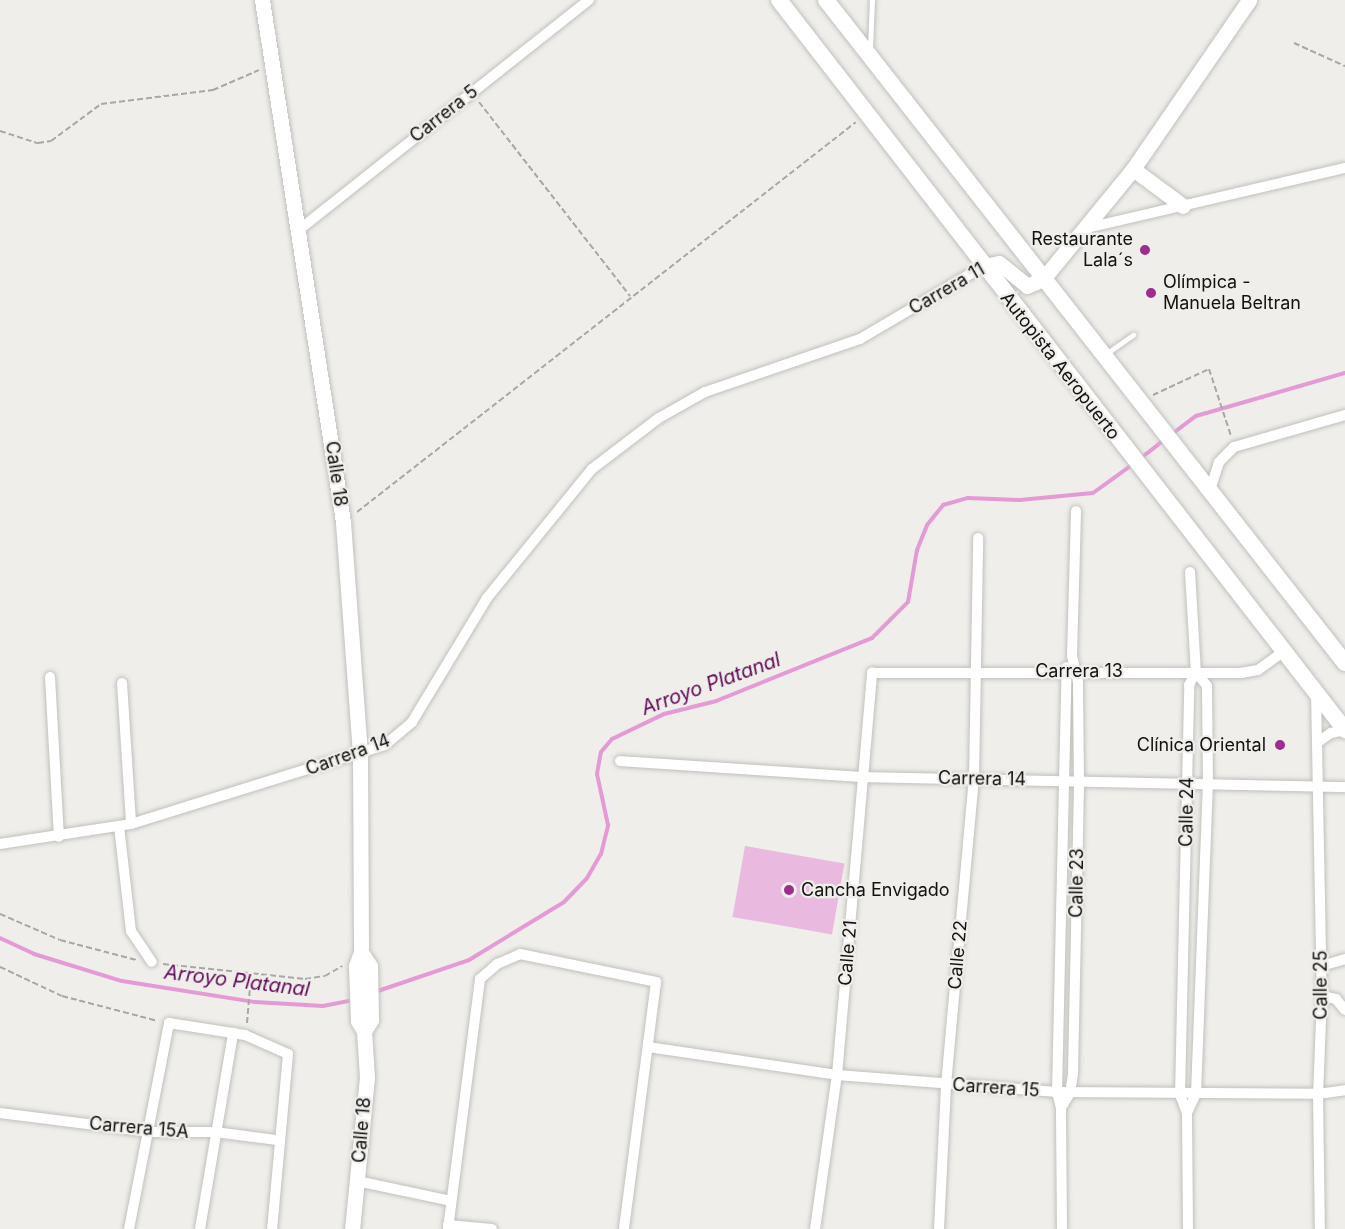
<!DOCTYPE html>
<meta charset="utf-8">
<style>
body{margin:0}
#map{position:relative;width:1345px;height:1229px;overflow:hidden;background:#efeeea;font-family:Inter,sans-serif}
div>[style]{position:absolute}
.green>*{inset:0;background:#eab9df;transform-origin:0 0}
.stream>*{height:4px;margin:-2px;padding:0 2px;transform-origin:2px;border-radius:2px;background:#e49ad5}
.path>*{height:2px;margin-top:-1px;transform-origin:0;background:repeating-linear-gradient(90deg,#a8a7a4 0 6px,transparent 0 9px)}
.roads{filter:drop-shadow(0 0 2px #c1c0bc) drop-shadow(0 0 2px #c1c0bc)}
.service>*{height:5px;margin:-2.5px;padding:0 2.5px;transform-origin:2.5px;border-radius:2.5px;background:#fff}
.minor>*{height:10px;margin:-5px;padding:0 5px;transform-origin:5px;border-radius:5px;background:#fff}
.secondary>*{height:15px;margin:-7.5px;padding:0 7.5px;transform-origin:7.5px;border-radius:7.5px;background:#fff}
.trunk>*{height:16px;margin:-8px;padding:0 8px;transform-origin:8px;border-radius:8px;background:#fff}
.dots>*{width:16px;height:16px;translate:-50% -50%;box-sizing:border-box;border:3px solid #efeeea;border-radius:50%}
span{translate:-50% -50%;white-space:nowrap;text-align:center;line-height:1.15;-webkit-text-stroke:4.5px #efeeea;paint-order:stroke}
.street-label{font-size:18px;color:#121210}
.poi-label{font-size:18px;color:#121210}
.right{translate:-100% -50%;text-align:right}
.left{translate:0 -50%;text-align:left}
.water-label{font-size:20px;color:#630a59;font-style:italic}
</style>
<div id="map">
<div class="green">
<div style="left:745px;top:846px;width:101px;height:72px;rotate:10deg"></div>
</div>
<div class="stream">
<div style="left:1172px;top:434px;width:30px;rotate:-37deg"></div>
<div style="left:1196px;top:416px;width:155px;rotate:-16.1deg"></div>
<div style="left:1141px;top:458px;width:29px;rotate:-38deg"></div>
<div style="left:0;top:938px;width:38px;rotate:25deg"></div>
<div style="left:34px;top:954px;width:92px;rotate:17.1deg"></div>
<div style="left:122px;top:981px;width:135px;rotate:9deg"></div>
<div style="left:255px;top:1002px;width:68px;rotate:3.4deg"></div>
<div style="left:323px;top:1006px;width:32px;rotate:-11deg"></div>
<div style="left:375px;top:992px;width:99px;rotate:-18.8deg"></div>
<div style="left:469px;top:960px;width:111px;rotate:-31.4deg"></div>
<div style="left:564px;top:902px;width:33px;rotate:-46deg"></div>
<div style="left:587px;top:878px;width:28px;rotate:-60deg"></div>
<div style="left:601px;top:854px;width:30px;rotate:-76deg"></div>
<div style="left:608px;top:825px;width:52px;rotate:-102.2deg"></div>
<div style="left:597px;top:774px;width:22px;rotate:-80deg"></div>
<div style="left:601px;top:752px;width:17px;rotate:-50deg"></div>
<div style="left:612px;top:739px;width:58px;rotate:-25.7deg"></div>
<div style="left:664px;top:714px;width:54px;rotate:-14deg"></div>
<div style="left:716px;top:701px;width:168px;rotate:-22deg"></div>
<div style="left:872px;top:638px;width:51px;rotate:-45deg"></div>
<div style="left:908px;top:602px;width:53px;rotate:-80.2deg"></div>
<div style="left:917px;top:550px;width:27px;rotate:-68deg"></div>
<div style="left:927px;top:525px;width:26px;rotate:-51deg"></div>
<div style="left:943px;top:505px;width:26px;rotate:-16deg"></div>
<div style="left:968px;top:498px;width:52px;rotate:2.2deg"></div>
<div style="left:1020px;top:500px;width:73px;rotate:-5.5deg"></div>
<div style="left:1093px;top:493px;width:49px;rotate:-35.9deg"></div>
</div>
<div class="path">
<div style="left:1294px;top:43px;width:56px;rotate:24.3deg"></div>
<div style="left:479px;top:102px;width:246px;rotate:52.1deg"></div>
<div style="left:0;top:131px;width:40px;rotate:18deg"></div>
<div style="left:38px;top:143px;width:13px;rotate:-9deg"></div>
<div style="left:51px;top:141px;width:62px;rotate:-36.5deg"></div>
<div style="left:101px;top:104px;width:113px;rotate:-7.1deg"></div>
<div style="left:213px;top:90px;width:50px;rotate:-23.5deg"></div>
<div style="left:1153px;top:395px;width:62px;rotate:-24.9deg"></div>
<div style="left:1209px;top:369px;width:71px;rotate:71.8deg"></div>
<div style="left:357px;top:512px;width:633px;rotate:-38.01deg"></div>
<div style="left:0;top:914px;width:65px;rotate:23.4deg"></div>
<div style="left:60px;top:940px;width:79px;rotate:14.7deg"></div>
<div style="left:163px;top:964px;width:143px;rotate:6deg"></div>
<div style="left:305px;top:979px;width:20px;rotate:-9deg"></div>
<div style="left:325px;top:976px;width:20px;rotate:-30deg"></div>
<div style="left:0;top:967px;width:68px;rotate:25.1deg"></div>
<div style="left:62px;top:996px;width:99px;rotate:14.6deg"></div>
<div style="left:247px;top:1023px;width:48px;rotate:-85.2deg"></div>
</div>
<div class="roads">
<div class="service">
<div style="left:870px;top:49px;width:49px;rotate:-87.7deg"></div>
<div style="left:1107px;top:353px;width:32px;rotate:-35deg"></div>
</div>
<div class="minor">
<div style="left:1087px;top:228px;width:265px;rotate:-13.1deg"></div>
<div style="left:300px;top:229px;width:369px;rotate:-38.4deg"></div>
<div style="left:1210px;top:490px;width:29px;rotate:-72deg"></div>
<div style="left:1219px;top:462px;width:21px;rotate:-45deg"></div>
<div style="left:1234px;top:447px;width:116px;rotate:-16.1deg"></div>
<div style="left:1190px;top:572px;width:100px;rotate:86.6deg"></div>
<div style="left:50px;top:677px;width:160px;rotate:86.8deg"></div>
<div style="left:122px;top:683px;width:141px;rotate:86.3deg"></div>
<div style="left:1316px;top:692px;width:304px;rotate:88.9deg"></div>
<div style="left:1322px;top:996px;width:98px;rotate:92.3deg"></div>
<div style="left:1318px;top:1094px;width:135px;rotate:89.2deg"></div>
<div style="left:1318px;top:742px;width:16px;rotate:-35deg"></div>
<div style="left:1331px;top:733px;width:14px;rotate:-12deg"></div>
<div style="left:620px;top:761px;width:245px;rotate:3.8deg"></div>
<div style="left:864px;top:777px;width:481px;rotate:1.2deg"></div>
<div style="left:119px;top:826px;width:106px;rotate:83.5deg"></div>
<div style="left:131px;top:931px;width:37px;rotate:56deg"></div>
<div style="left:0;top:844px;width:133px;rotate:-8.7deg"></div>
<div style="left:131px;top:824px;width:266px;rotate:-17.3deg"></div>
<div style="left:385px;top:745px;width:35px;rotate:-40deg"></div>
<div style="left:412px;top:722px;width:145px;rotate:-58.8deg"></div>
<div style="left:487px;top:598px;width:166px;rotate:-50.9deg"></div>
<div style="left:592px;top:469px;width:84px;rotate:-37.3deg"></div>
<div style="left:659px;top:418px;width:53px;rotate:-29.5deg"></div>
<div style="left:705px;top:392px;width:164px;rotate:-18.9deg"></div>
<div style="left:860px;top:339px;width:144px;rotate:-30.5deg"></div>
<div style="left:1321px;top:966px;width:25px;rotate:-16deg"></div>
<div style="left:1322px;top:996px;width:14px;rotate:12deg"></div>
<div style="left:1336px;top:999px;width:14px;rotate:51deg"></div>
<div style="left:648px;top:1047px;width:191px;rotate:8.4deg"></div>
<div style="left:837px;top:1075px;width:221px;rotate:4.4deg"></div>
<div style="left:1057px;top:1092px;width:261px;rotate:0.4deg"></div>
<div style="left:1318px;top:1094px;width:27px;rotate:-8deg"></div>
<div style="left:1061px;top:1108px;width:17px;rotate:-59deg"></div>
<div style="left:1070px;top:1093px;width:20px;rotate:-81deg"></div>
<div style="left:1073px;top:1073px;width:291px;rotate:-88.8deg"></div>
<div style="left:1079px;top:782px;width:100px;rotate:-90.6deg"></div>
<div style="left:1078px;top:682px;width:27px;rotate:-103deg"></div>
<div style="left:1072px;top:656px;width:145px;rotate:-88.4deg"></div>
<div style="left:0;top:1113px;width:152px;rotate:7.2deg"></div>
<div style="left:151px;top:1132px;width:64px"></div>
<div style="left:215px;top:1132px;width:63px;rotate:7.4deg"></div>
<div style="left:1187px;top:1113px;width:21px;rotate:-65deg"></div>
<div style="left:1196px;top:1094px;width:309px;rotate:-87.8deg"></div>
<div style="left:1208px;top:785px;width:99px;rotate:-90.6deg"></div>
<div style="left:1207px;top:686px;width:18px;rotate:-128deg"></div>
<div style="left:357px;top:1181px;width:96px;rotate:12deg"></div>
<div style="left:448px;top:1225px;width:44px;rotate:5.2deg"></div>
<div style="left:129px;top:1229px;width:210px;rotate:-79deg"></div>
<div style="left:169px;top:1023px;width:77px;rotate:9deg"></div>
<div style="left:245px;top:1035px;width:47px;rotate:23.8deg"></div>
<div style="left:288px;top:1054px;width:176px;rotate:95.2deg"></div>
<div style="left:200px;top:1229px;width:199px;rotate:-80.4deg"></div>
<div style="left:448px;top:1229px;width:252px;rotate:-82.7deg"></div>
<div style="left:480px;top:979px;width:23px;rotate:-41deg"></div>
<div style="left:497px;top:964px;width:25px;rotate:-23deg"></div>
<div style="left:520px;top:954px;width:139px;rotate:11.6deg"></div>
<div style="left:656px;top:982px;width:249px;rotate:97.4deg"></div>
<div style="left:815px;top:1229px;width:156px;rotate:-81.9deg"></div>
<div style="left:837px;top:1075px;width:404px;rotate:-85deg"></div>
<div style="left:872px;top:673px;width:369px"></div>
<div style="left:1241px;top:673px;width:17px;rotate:-10deg"></div>
<div style="left:1258px;top:670px;width:32px;rotate:-36deg"></div>
<div style="left:939px;top:1229px;width:144px;rotate:-87.2deg"></div>
<div style="left:946px;top:1085px;width:307px;rotate:-84.8deg"></div>
<div style="left:974px;top:779px;width:241px;rotate:-89deg"></div>
<div style="left:1062px;top:1229px;width:121px;rotate:-90.5deg"></div>
<div style="left:1061px;top:1108px;width:16px;rotate:-104deg"></div>
<div style="left:1057px;top:1092px;width:425px;rotate:-88.7deg"></div>
<div style="left:1188px;top:1229px;width:116px;rotate:-90.5deg"></div>
<div style="left:1187px;top:1113px;width:19px;rotate:-111deg"></div>
<div style="left:1180px;top:1095px;width:410px;rotate:-88.7deg"></div>
<div style="left:1189px;top:685px;width:15px;rotate:-62deg"></div>
</div>
<div class="secondary">
<div style="left:262px;top:0;width:528px;rotate:81.18deg"></div>
<div style="left:343px;top:522px;width:233px;rotate:85.8deg"></div>
<div style="left:360px;top:754px;width:198px;rotate:89.7deg"></div>
<div style="left:361px;top:952px;width:15px;rotate:110deg"></div>
<div style="left:356px;top:966px;width:55px;rotate:87.9deg"></div>
<div style="left:358px;top:1021px;width:12px;rotate:59deg"></div>
<div style="left:364px;top:1031px;width:46px;rotate:86.3deg"></div>
<div style="left:367px;top:1077px;width:153px;rotate:95.6deg"></div>
<div style="left:1133px;top:169px;width:62px;rotate:36.5deg"></div>
<div style="left:984px;top:266px;width:15px;rotate:-11deg"></div>
<div style="left:999px;top:263px;width:36px;rotate:39deg"></div>
<div style="left:1027px;top:286px;width:17px;rotate:-24deg"></div>
<div style="left:1043px;top:279px;width:142px;rotate:-50.7deg"></div>
<div style="left:1133px;top:169px;width:205px;rotate:-55.5deg"></div>
<div style="left:361px;top:952px;width:17px;rotate:57deg"></div>
<div style="left:370px;top:966px;width:54px;rotate:88.9deg"></div>
<div style="left:371px;top:1020px;width:13px;rotate:122deg"></div>
</div>
<div class="trunk">
<div style="left:779px;top:0;width:924px;rotate:52.21deg"></div>
<div style="left:826px;top:0;width:842px;rotate:51.95deg"></div>
</div>
</div>
<div class="dots">
<div style="left:1145px;top:250px;background:#9d2e8d"></div>
<div style="left:1151px;top:293px;background:#9d2e8d"></div>
<div style="left:1280px;top:745px;background:#9d2e8d"></div>
<div style="left:789px;top:890px;background:#9d2e8d"></div>
</div>
<div class="street-label">
<span style="left:444px;top:114px;rotate:-38deg">Carrera 5</span>
<span style="left:947px;top:289px;rotate:-30deg">Carrera 11</span>
<span style="left:1060px;top:366px;rotate:52deg">Autopista Aeropuerto</span>
<span style="left:336px;top:474px;rotate:82deg">Calle 18</span>
<span style="left:1079px;top:671px">Carrera 13</span>
<span style="left:348px;top:755px;rotate:-20deg">Carrera 14</span>
<span style="left:982px;top:779px;rotate:1deg">Carrera 14</span>
<span style="left:1187px;top:812px;rotate:-89deg">Calle 24</span>
<span style="left:1077px;top:883px;rotate:-89deg">Calle 23</span>
<span style="left:848px;top:953px;rotate:-85deg">Calle 21</span>
<span style="left:958px;top:955px;rotate:-85deg">Calle 22</span>
<span style="left:1321px;top:985px;rotate:-90deg">Calle 25</span>
<span style="left:996px;top:1088px;rotate:4deg">Carrera 15</span>
<span style="left:139px;top:1128px;rotate:5deg">Carrera 15A</span>
<span style="left:362px;top:1130px;rotate:-85deg">Calle 18</span>
</div>
<div class="poi-label">
<span class="right" style="left:1133px;top:250px">Restaurante<br>Lala´s</span>
<span class="left" style="left:1163px;top:293px">Olímpica -<br>Manuela Beltran</span>
<span class="right" style="left:1266px;top:745px">Clínica Oriental</span>
<span class="left" style="left:801px;top:890px">Cancha Envigado</span>
</div>
<div class="water-label">
<span style="left:711px;top:684px;rotate:-20deg">Arroyo Platanal</span>
<span style="left:237px;top:981px;rotate:7deg">Arroyo Platanal</span>
</div>
</div>
